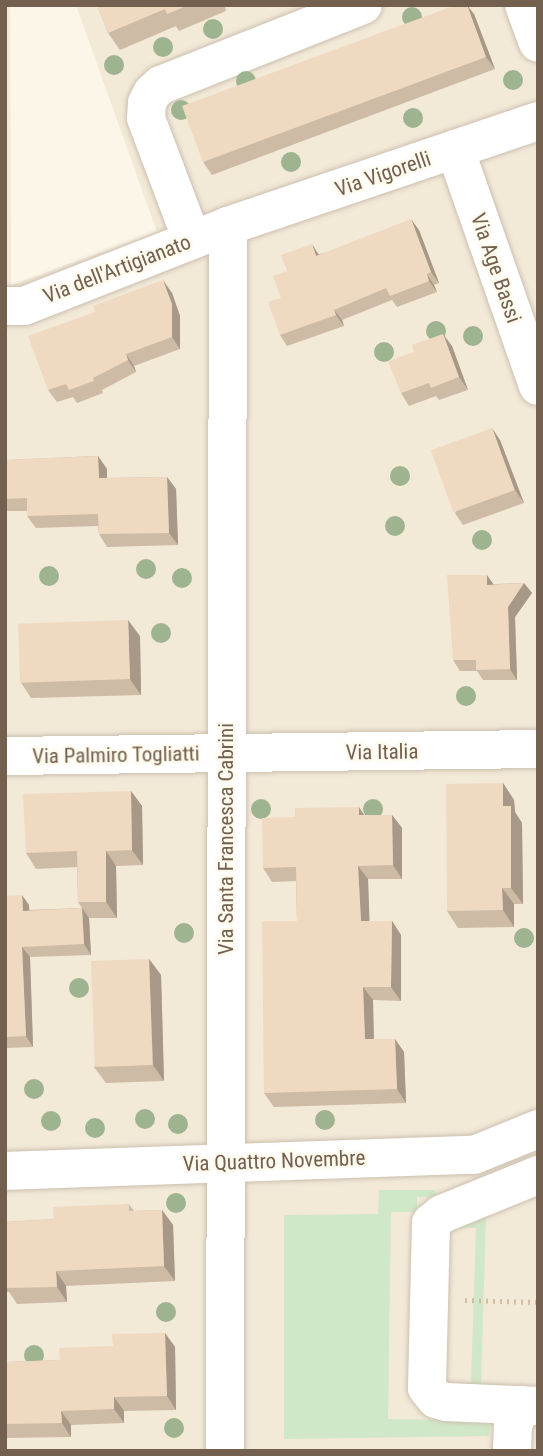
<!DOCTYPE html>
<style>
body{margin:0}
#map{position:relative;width:543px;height:1456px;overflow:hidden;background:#fbf6e8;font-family:"Roboto Condensed",sans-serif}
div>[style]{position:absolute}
.residential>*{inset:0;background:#f2e9d7}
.green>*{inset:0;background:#d0e8c7}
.path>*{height:4.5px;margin-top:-2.25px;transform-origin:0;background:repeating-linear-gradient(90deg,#d4bda4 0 2px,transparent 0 7px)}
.roads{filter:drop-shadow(0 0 2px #ccbfaf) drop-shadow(0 0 2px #ccbfaf)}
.minor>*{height:38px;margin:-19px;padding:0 19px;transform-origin:19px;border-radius:19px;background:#fff}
.trees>*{width:20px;height:20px;margin:-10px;border-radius:50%;background:#9eb491}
.wall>*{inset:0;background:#cebba6}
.shaded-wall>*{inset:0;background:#a79887}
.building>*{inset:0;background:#efd9c1;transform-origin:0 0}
span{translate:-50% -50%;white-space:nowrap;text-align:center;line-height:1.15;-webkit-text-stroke:5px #fefaee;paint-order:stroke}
.street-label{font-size:21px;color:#73604e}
.frame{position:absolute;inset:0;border:7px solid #73604e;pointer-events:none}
</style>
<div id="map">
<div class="residential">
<div style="clip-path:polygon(5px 5px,10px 5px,11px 285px,157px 232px,76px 5px,538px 5px,538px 1451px,5px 1451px)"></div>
</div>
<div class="green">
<div style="clip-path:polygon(379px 1190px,434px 1190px,437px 1193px,434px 1197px,417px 1197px,417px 1212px,391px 1212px,388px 1419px,490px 1421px,489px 1436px,284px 1439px,284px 1215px,378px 1214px)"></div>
<div style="clip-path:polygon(486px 1216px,481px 1384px,509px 1385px,509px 1390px,445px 1383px,471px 1383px,476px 1228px,451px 1227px)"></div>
</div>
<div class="path">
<div style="left:465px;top:1300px;width:73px;rotate:1.6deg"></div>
</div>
<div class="roads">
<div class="minor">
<div style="left:524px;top:5px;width:40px;rotate:69.8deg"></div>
<div style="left:455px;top:149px;width:251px;rotate:70.7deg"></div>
<div style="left:192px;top:240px;width:130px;rotate:-110.7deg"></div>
<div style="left:146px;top:118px;width:15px;rotate:-86deg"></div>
<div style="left:147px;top:103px;width:11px;rotate:-63deg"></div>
<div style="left:152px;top:93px;width:12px;rotate:-42deg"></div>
<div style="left:161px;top:85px;width:217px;rotate:-21.6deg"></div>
<div style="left:5px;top:306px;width:19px"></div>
<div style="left:24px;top:306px;width:219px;rotate:-21.4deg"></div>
<div style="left:228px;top:226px;width:327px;rotate:-18.7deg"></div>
<div style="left:5px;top:756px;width:533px;rotate:-0.75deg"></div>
<div style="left:5px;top:1171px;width:469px;rotate:-2deg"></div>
<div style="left:474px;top:1155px;width:69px;rotate:-22.1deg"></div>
<div style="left:538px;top:1175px;width:104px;rotate:157.9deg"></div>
<div style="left:442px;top:1214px;width:14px;rotate:141deg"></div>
<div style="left:431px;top:1223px;width:165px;rotate:91.4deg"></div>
<div style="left:427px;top:1388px;width:14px;rotate:51deg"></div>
<div style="left:436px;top:1399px;width:10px;rotate:17deg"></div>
<div style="left:446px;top:1402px;width:92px;rotate:2.5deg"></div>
<div style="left:225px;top:1451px;width:1225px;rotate:-89.86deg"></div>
<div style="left:512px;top:1451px;width:26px;rotate:-88deg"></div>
<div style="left:513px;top:1425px;width:22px;rotate:-66deg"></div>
</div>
</div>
<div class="trees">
<div style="left:412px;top:17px"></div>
<div style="left:213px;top:29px"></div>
<div style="left:163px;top:47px"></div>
<div style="left:114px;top:65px"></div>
<div style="left:513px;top:80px"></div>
<div style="left:246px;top:81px"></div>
<div style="left:181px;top:110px"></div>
<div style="left:413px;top:118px"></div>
<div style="left:291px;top:162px"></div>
<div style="left:436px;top:331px"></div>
<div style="left:473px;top:336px"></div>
<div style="left:384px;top:352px"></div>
<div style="left:400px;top:476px"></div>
<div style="left:395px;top:526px"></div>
<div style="left:482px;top:540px"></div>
<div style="left:146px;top:569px"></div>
<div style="left:49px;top:576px"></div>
<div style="left:182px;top:578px"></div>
<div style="left:161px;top:633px"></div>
<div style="left:466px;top:696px"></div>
<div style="left:261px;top:809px"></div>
<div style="left:373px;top:809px"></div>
<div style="left:184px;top:933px"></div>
<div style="left:524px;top:938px"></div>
<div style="left:79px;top:988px"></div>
<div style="left:34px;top:1089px"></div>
<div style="left:145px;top:1119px"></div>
<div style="left:325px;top:1120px"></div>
<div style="left:51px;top:1121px"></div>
<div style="left:178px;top:1124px"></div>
<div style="left:95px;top:1128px"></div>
<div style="left:176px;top:1203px"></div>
<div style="left:166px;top:1312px"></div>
<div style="left:34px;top:1355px"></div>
<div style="left:174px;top:1428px"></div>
</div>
<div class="wall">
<div style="clip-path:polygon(97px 5px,226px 5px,225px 6px,226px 11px,179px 31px,176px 26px,120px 50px,108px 33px)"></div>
<div style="clip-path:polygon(474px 14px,495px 69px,212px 175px,203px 162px)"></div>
<div style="clip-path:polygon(419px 230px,439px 283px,434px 285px,437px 292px,397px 307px,392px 300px,342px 320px,344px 326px,287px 346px,280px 335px,281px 298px,287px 271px,319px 254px)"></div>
<div style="clip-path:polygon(172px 293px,180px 316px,180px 349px,134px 366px,136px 372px,102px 390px,103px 393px,77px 403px,73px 397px,57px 402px,48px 390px)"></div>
<div style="clip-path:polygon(452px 346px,468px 390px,439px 400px,436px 396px,409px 406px,401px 393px)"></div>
<div style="clip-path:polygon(500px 440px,524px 503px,463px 525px,455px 513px)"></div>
<div style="clip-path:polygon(98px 456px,107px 469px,107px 478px,167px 477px,176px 489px,178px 545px,107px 547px,99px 534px,98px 526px,36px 528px,27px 516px,27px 511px,5px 511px,5px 460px)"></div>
<div style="clip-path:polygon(524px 583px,532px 593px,515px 617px,517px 680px,483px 680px,477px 671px,460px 671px,453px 660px,494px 584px)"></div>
<div style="clip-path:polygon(140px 636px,141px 695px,31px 698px,20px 681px)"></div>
<div style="clip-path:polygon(503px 783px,514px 800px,515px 812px,522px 823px,523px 904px,514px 904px,514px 927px,458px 928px,447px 911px)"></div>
<div style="clip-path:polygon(131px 791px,142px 806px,143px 865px,116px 866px,117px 918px,89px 918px,91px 955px,30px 957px,33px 1047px,5px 1048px,5px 896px,29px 905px,29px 910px,82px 908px,78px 902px,77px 867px,36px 869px,26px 853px)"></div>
<div style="clip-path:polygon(365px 815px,392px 815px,402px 828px,402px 879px,368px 879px,369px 921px,392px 921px,401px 935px,401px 1001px,373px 1000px,374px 1039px,395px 1039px,404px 1052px,406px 1103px,274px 1107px,264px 1093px,297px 921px,296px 881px,272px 882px,263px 868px)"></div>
<div style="clip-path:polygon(149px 959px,161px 975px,164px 1081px,106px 1083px,94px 1067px)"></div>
<div style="clip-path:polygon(129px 1204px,134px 1211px,162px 1210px,173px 1225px,175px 1281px,66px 1286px,67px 1302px,17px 1304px,9px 1292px,5px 1292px,5px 1222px,54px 1219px)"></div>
<div style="clip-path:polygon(165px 1333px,175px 1347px,176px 1410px,124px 1411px,124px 1423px,71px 1425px,71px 1437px,5px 1438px,5px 1362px,60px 1360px)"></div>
</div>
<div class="shaded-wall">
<div style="clip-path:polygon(467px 5px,474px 14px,495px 69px,486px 57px)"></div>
<div style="clip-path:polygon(411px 219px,419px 230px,439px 283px,431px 272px)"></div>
<div style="clip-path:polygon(312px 244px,319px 255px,316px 256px)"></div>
<div style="clip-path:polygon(427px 274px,434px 285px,437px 292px,429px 281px)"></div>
<div style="clip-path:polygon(163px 280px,172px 293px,180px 316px,180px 349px,172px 337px)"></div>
<div style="clip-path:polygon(334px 310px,342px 320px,344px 326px,336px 315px)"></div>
<div style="clip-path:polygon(443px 334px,452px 346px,468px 390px,459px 377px)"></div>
<div style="clip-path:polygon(126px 354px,134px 366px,136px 372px,128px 360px)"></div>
<div style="clip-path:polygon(492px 428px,500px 440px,524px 503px,515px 490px)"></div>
<div style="clip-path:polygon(98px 456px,107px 469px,107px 491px,99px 478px)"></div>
<div style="clip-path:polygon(167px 477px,176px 489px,178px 545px,169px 533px)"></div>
<div style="clip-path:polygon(487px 575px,494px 585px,487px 585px)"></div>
<div style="clip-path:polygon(524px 583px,532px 593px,515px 617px,517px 680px,510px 669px,508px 607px)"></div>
<div style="clip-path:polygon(128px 620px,140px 636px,141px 695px,130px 679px)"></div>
<div style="clip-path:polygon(503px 783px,514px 800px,515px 812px,522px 823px,523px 904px,511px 888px,503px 806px)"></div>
<div style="clip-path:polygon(131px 791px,142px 806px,143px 865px,132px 850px)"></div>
<div style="clip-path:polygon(359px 807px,368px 821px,359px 815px)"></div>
<div style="clip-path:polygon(392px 815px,402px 828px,402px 879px,393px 865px)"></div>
<div style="clip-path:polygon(106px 851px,116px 866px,117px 918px,106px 902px)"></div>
<div style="clip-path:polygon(358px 866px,368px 879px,370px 935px,361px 921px)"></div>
<div style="clip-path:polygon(502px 888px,514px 904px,514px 927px,503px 910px)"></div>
<div style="clip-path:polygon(22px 895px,29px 905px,30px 921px,23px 911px)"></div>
<div style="clip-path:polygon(82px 908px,89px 918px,91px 955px,84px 944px)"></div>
<div style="clip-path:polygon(392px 921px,401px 935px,401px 1001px,391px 987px)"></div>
<div style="clip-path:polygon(22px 947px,30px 957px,33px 1047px,26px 1036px)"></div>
<div style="clip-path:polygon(149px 959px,161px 975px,164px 1081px,153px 1065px)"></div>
<div style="clip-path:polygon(363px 987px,373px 1000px,374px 1053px,365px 1039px)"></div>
<div style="clip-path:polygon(395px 1039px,404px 1052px,406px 1103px,397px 1089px)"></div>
<div style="clip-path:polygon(162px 1210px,173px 1225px,175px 1281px,164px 1266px)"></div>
<div style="clip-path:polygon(56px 1271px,66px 1286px,67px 1302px,57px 1287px)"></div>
<div style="clip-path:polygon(165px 1333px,175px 1347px,176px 1410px,167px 1396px)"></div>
<div style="clip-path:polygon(114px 1397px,124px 1411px,124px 1423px,114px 1409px)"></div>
<div style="clip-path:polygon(61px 1411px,71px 1425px,71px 1437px,62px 1423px)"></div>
</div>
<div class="building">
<div style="clip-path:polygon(97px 5px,189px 5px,167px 14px,165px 9px,108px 33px)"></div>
<div style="clip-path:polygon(456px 5px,467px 5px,486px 57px,203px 162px,182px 106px)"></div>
<div style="clip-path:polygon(411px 219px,431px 272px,427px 274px,429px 281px,390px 296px,386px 288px,334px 310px,336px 315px,280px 335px,268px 302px,281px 298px,273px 276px,287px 271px,281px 255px,312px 244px,316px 256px)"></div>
<div style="clip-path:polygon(163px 280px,172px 304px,172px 337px,126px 354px,128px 360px,93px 378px,94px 381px,69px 390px,66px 384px,48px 390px,28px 336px,95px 312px,93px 306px)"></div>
<div style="clip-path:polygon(443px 334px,459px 377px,431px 388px,429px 383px,401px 393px,388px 361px,414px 352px,412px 345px)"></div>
<div style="left:492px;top:428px;width:66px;height:65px;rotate:70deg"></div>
<div style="clip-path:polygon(98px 456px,99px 478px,167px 477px,169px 533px,99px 534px,98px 514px,27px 516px,27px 498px,5px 499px,5px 460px)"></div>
<div style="clip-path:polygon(447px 575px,487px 575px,487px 585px,524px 583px,508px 607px,510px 669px,476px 670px,476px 660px,453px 660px)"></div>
<div style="left:128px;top:620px;width:59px;height:110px;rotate:88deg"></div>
<div style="clip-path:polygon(503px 783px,503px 806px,511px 806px,511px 888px,502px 888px,503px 910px,447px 911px,446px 784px)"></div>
<div style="clip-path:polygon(131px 791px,132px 850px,106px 851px,106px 902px,78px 902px,77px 851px,26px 853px,23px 794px)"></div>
<div style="clip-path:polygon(359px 807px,359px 815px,392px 815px,393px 865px,358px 866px,361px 921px,392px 921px,391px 987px,363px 987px,365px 1039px,395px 1039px,397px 1089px,264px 1093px,262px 921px,297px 921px,296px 867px,263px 868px,262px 818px,295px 817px,295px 808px)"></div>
<div style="clip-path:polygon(22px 895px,23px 911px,82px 908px,84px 944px,22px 947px,26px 1036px,5px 1037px,5px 896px)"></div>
<div style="left:149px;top:959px;width:106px;height:58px;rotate:88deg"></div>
<div style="clip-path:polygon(129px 1204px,129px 1211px,162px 1210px,164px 1266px,56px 1271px,57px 1287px,6px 1288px,5px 1277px,5px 1222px,54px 1219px,53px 1207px)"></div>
<div style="clip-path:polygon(165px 1333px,167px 1396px,114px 1397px,114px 1409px,61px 1411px,62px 1423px,5px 1424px,5px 1362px,60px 1360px,59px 1348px,113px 1346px,112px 1334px)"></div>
</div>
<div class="street-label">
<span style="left:383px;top:174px;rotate:-19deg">Via Vigorelli</span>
<span style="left:496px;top:268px;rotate:71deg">Via Age Bassi</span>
<span style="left:117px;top:269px;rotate:-21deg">Via dell'Artigianato</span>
<span style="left:382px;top:752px;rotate:-1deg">Via Italia</span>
<span style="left:116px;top:755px;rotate:-1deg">Via Palmiro Togliatti</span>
<span style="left:226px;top:839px;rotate:-90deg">Via Santa Francesca Cabrini</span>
<span style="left:274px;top:1161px;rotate:-2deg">Via Quattro Novembre</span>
</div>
<div class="frame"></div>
</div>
